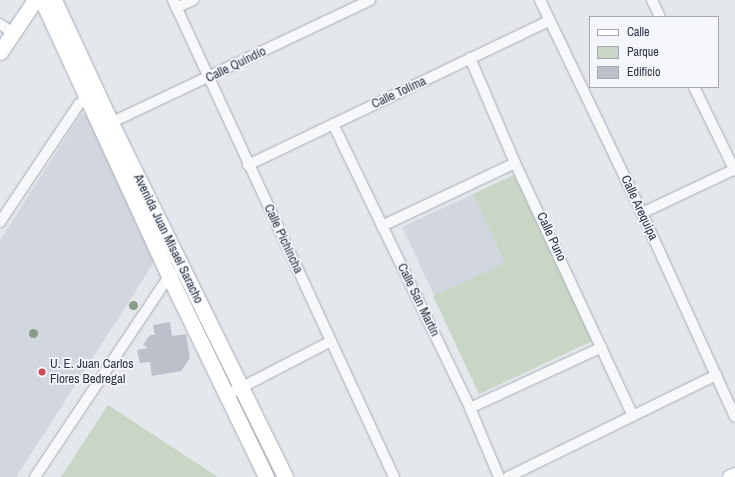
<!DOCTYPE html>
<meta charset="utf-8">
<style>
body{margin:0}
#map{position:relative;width:735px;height:477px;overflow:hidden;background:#e4e7ec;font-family:"Archivo Narrow",sans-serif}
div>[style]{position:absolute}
.built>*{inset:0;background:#d2d6de;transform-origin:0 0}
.green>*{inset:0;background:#c9d6c5}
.building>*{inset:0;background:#bbc0ca}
.roads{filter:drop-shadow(0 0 1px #a9aeb7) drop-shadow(0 0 1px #a9aeb7)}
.street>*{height:10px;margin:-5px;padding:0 5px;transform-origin:5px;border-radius:5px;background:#f7f8fa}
.secondary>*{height:15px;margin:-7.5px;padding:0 7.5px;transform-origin:7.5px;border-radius:7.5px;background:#fff}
.trees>*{width:9px;height:9px;margin:-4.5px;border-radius:50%;background:#899d89}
.dots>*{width:11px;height:11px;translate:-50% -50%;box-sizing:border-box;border:2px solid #f4f6f9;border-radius:50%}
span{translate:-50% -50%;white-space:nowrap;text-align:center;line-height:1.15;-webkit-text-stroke:3.5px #f4f6f9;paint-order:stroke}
.street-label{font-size:13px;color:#2b3445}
.poi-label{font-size:13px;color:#2b3445}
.left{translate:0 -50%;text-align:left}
.legend{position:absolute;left:589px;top:16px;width:130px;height:72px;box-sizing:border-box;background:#f4f6f9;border:1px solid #a4a8b1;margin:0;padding:5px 7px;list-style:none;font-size:12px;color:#2b3445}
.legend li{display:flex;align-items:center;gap:8px;height:20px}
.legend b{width:20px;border:1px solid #a4a8b1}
</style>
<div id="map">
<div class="built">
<div style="clip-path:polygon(81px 114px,89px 114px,154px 259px,151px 267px,16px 477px,0 477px,0 240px)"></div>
<div style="left:473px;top:194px;width:76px;height:78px;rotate:65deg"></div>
</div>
<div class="green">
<div style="clip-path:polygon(514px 175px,592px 341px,479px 394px,433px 296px,505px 263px,473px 194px)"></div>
<div style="clip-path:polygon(108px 405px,218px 477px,61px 477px)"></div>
</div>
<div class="building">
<div style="clip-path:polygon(170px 322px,172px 336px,186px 334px,190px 358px,181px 371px,152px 376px,150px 362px,140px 363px,137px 350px,148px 348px,143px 345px,150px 335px,155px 335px,153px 325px)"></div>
</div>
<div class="roads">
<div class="street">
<div style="left:173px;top:0;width:526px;rotate:65.14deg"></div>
<div style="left:540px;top:0;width:236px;rotate:64.4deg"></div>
<div style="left:642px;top:213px;width:224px;rotate:65.5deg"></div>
<div style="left:652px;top:0;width:19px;rotate:65deg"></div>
<div style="left:176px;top:8px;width:19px;rotate:-25deg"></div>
<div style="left:0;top:24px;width:16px;rotate:35deg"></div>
<div style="left:470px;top:58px;width:114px;rotate:66.8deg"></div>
<div style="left:515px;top:163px;width:279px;rotate:65deg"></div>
<div style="left:694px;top:87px;width:93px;rotate:64deg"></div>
<div style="left:333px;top:124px;width:315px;rotate:64.2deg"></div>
<div style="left:470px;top:408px;width:75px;rotate:67.2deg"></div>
<div style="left:106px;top:125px;width:292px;rotate:-25.3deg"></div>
<div style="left:248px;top:165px;width:334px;rotate:-25.6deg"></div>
<div style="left:642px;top:213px;width:103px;rotate:-25.3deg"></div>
<div style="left:0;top:222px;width:142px;rotate:-56.2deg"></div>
<div style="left:79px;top:104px;width:16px;rotate:-35deg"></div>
<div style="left:382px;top:226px;width:147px;rotate:-25.3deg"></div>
<div style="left:227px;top:395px;width:117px;rotate:-27.4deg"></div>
<div style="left:470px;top:408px;width:145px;rotate:-24.8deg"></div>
<div style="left:35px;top:477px;width:242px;rotate:-56.3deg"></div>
<div style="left:169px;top:276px;width:4px;rotate:-27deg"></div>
<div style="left:508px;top:477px;width:232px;rotate:-26.1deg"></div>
</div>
<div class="secondary">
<div style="left:42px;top:0;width:304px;rotate:65.3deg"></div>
<div style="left:169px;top:276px;width:223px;rotate:64.2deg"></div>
<div style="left:54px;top:0;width:136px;rotate:65.1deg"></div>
<div style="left:111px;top:123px;width:394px;rotate:63.8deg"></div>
<div style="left:0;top:52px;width:63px;rotate:-56.1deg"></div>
<div style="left:730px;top:477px;width:5px;rotate:-22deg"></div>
</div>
</div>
<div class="trees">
<div style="left:133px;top:305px"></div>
<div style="left:33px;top:333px"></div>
</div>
<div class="dots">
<div style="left:42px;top:372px;background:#d1495b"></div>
</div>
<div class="street-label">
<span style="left:236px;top:65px;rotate:-26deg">Calle Quindío</span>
<span style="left:399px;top:93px;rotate:-25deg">Calle Tolima</span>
<span style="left:639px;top:208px;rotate:65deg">Calle Arequipa</span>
<span style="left:551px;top:237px;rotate:65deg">Calle Puno</span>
<span style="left:168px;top:239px;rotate:64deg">Avenida Juan Misael Saracho</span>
<span style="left:283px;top:239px;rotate:65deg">Calle Pichincha</span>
<span style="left:418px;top:300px;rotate:64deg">Calle San Martín</span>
</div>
<div class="poi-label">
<span class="left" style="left:50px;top:372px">U. E. Juan Carlos<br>Flores Bedregal</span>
</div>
<ul class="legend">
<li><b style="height:5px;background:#fff"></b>Calle</li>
<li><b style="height:11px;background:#c9d6c5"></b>Parque</li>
<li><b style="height:11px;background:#bbc0ca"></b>Edificio</li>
</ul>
</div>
